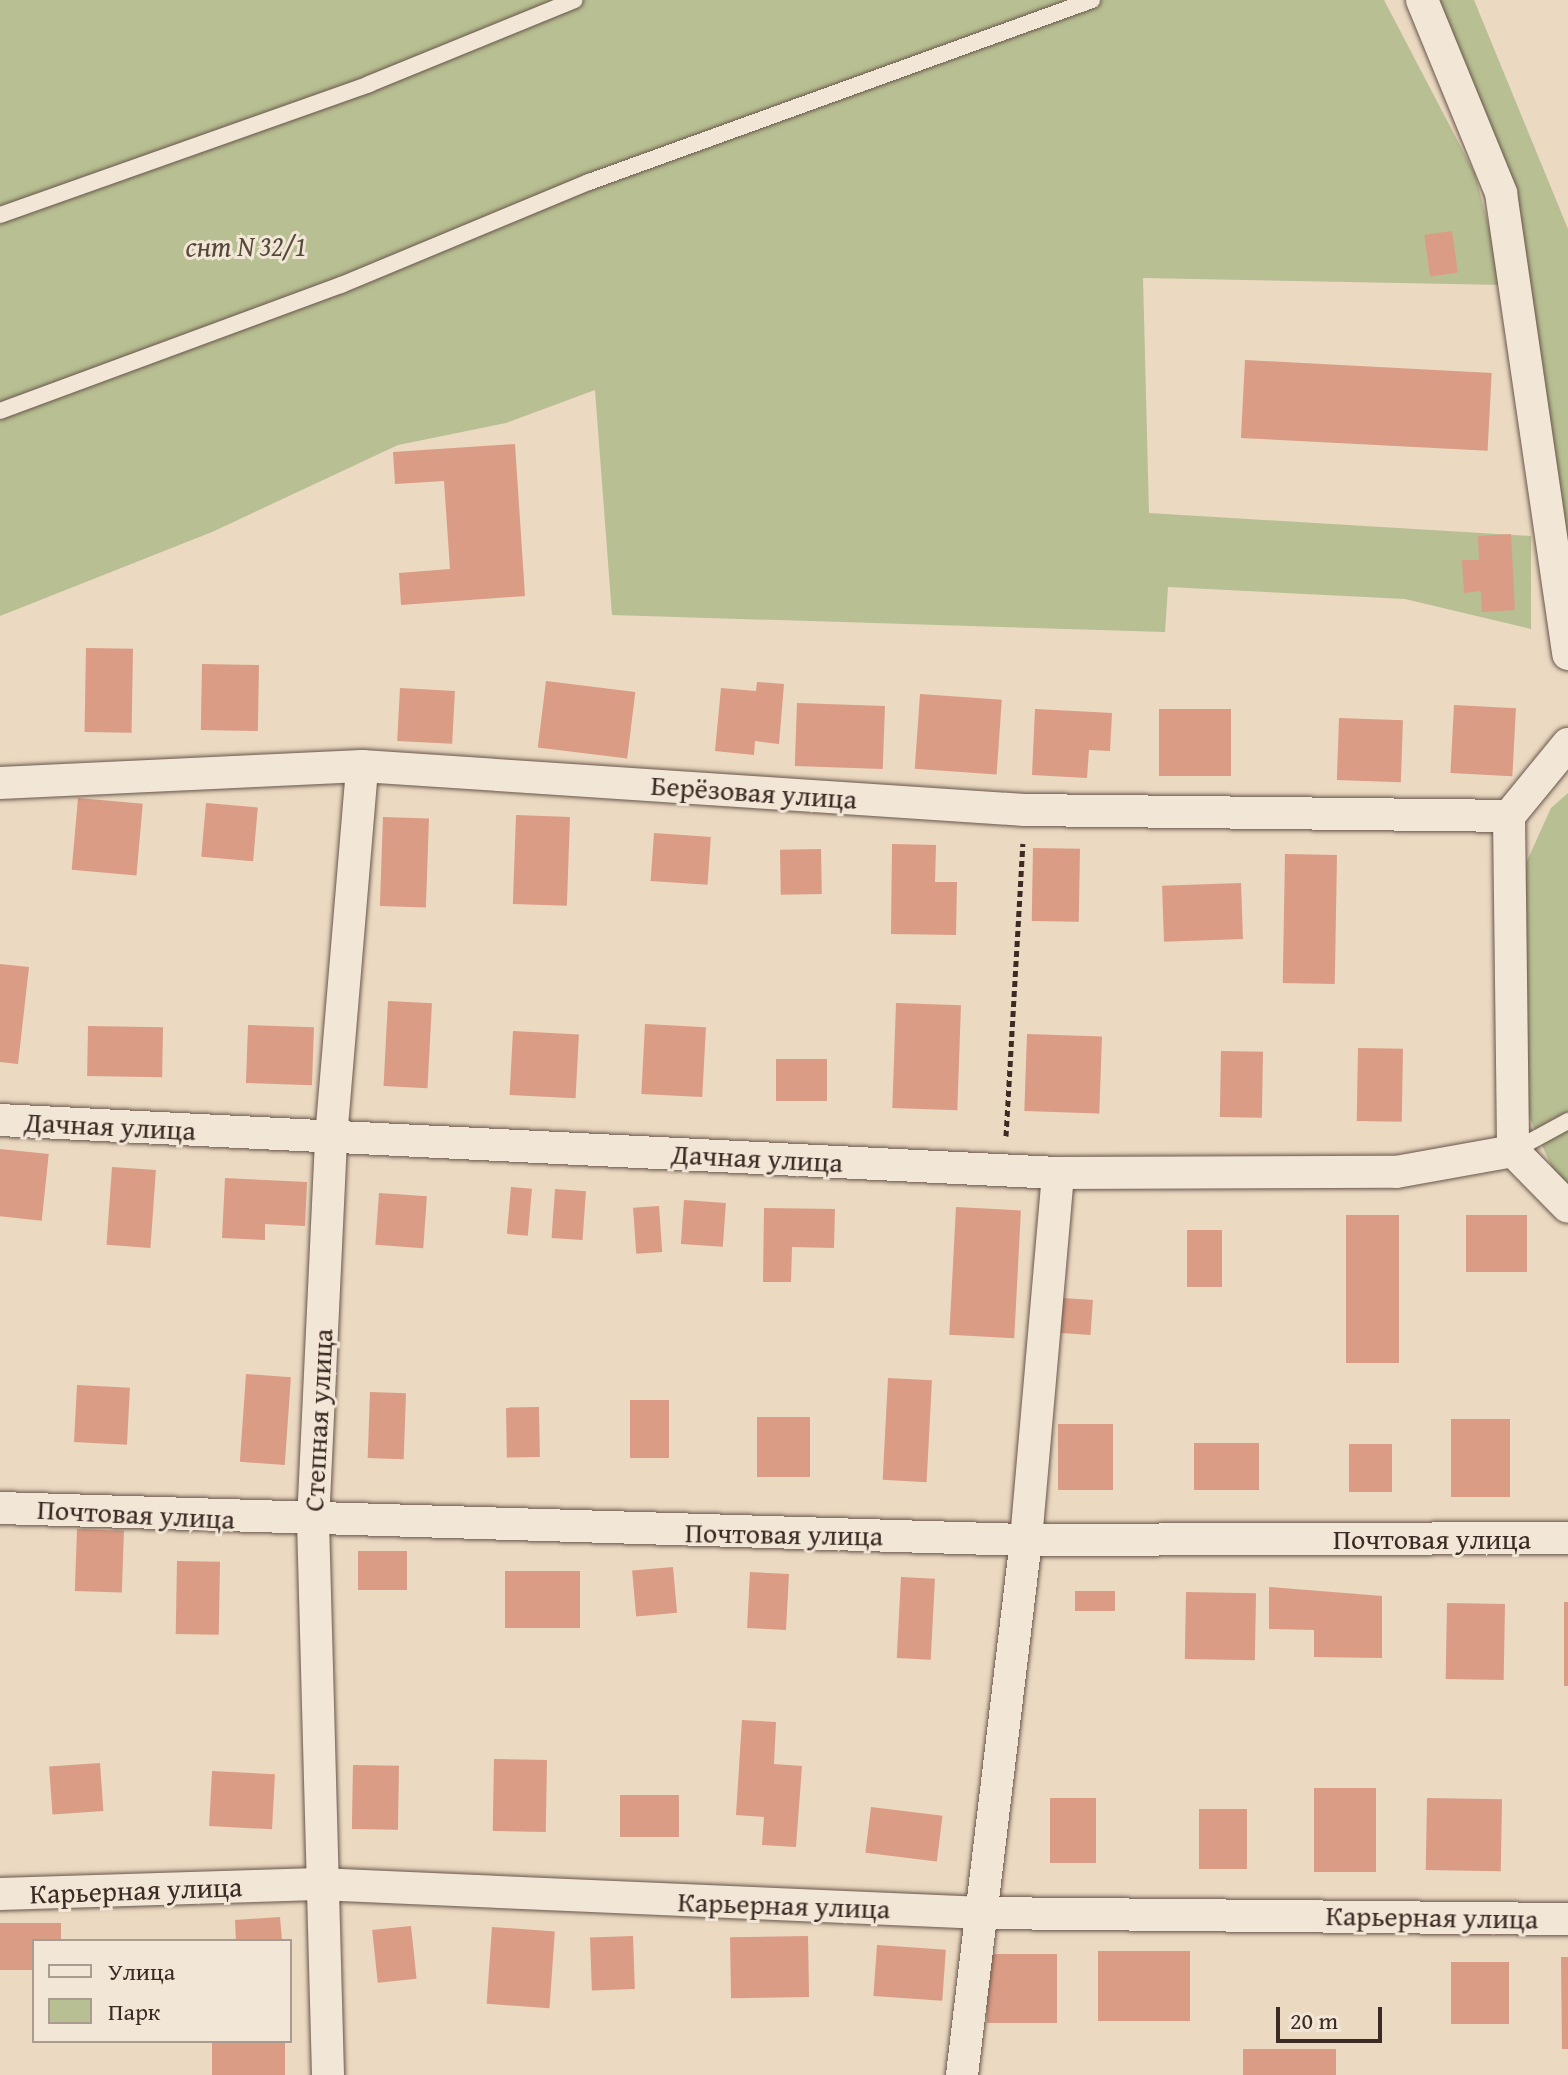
<!DOCTYPE html>
<meta charset="utf-8">
<style>
body{margin:0}
#map{position:relative;width:1568px;height:2075px;overflow:hidden;background:#ebd9c1;font-family:"Gentium Book Plus",serif}
div>[style]{position:absolute}
.green>*{inset:0;background:#b8bf92}
.building>*{inset:0;background:#da9c84;transform-origin:0 0}
.path>*{height:5px;margin-top:-2.5px;transform-origin:0;background:repeating-linear-gradient(90deg,#3c2b24 0 6px,transparent 0 10px)}
.roads{filter:drop-shadow(0 0 2px #68564b) drop-shadow(0 0 2px #68564b)}
.service>*{height:16px;margin:-8px;padding:0 8px;transform-origin:8px;border-radius:8px;background:#f2e6d7}
.minor>*{height:32px;margin:-16px;padding:0 16px;transform-origin:16px;border-radius:16px;background:#f2e6d7}
span{translate:-50% -50%;white-space:nowrap;text-align:center;line-height:1.15;-webkit-text-stroke:6px #f2e6d7;paint-order:stroke}
.park-label{font-size:28px;color:#55493a;font-style:italic}
.street-label{font-size:28px;color:#3c2b24}
.legend{position:absolute;left:32px;top:1939px;width:260px;height:104px;box-sizing:border-box;background:#f2e6d7;border:2px solid #a99b8f;margin:0;padding:10px 14px;list-style:none;font-size:24px;color:#3c2b24}
.legend li{display:flex;align-items:center;gap:16px;height:40px}
.legend b{width:40px;border:2px solid #a99b8f}
.scale{position:absolute;left:1276px;top:2007px;width:106px;height:36px;box-sizing:border-box;border:4px solid #3c2b24;border-top:0;padding-left:10px;font-size:24px;line-height:28px;white-space:nowrap;color:#3c2b24;-webkit-text-stroke:6px #f2e6d7;paint-order:stroke}
</style>
<div id="map">
<div class="green">
<div style="clip-path:polygon(0 0,1384px 0,1475px 174px,1504px 285px,1143px 278px,1149px 513px,1531px 536px,1531px 629px,1405px 599px,1168px 587px,1165px 632px,612px 615px,595px 390px,506px 423px,398px 445px,212px 532px,0 616px)"></div>
<div style="clip-path:polygon(1438px 0,1474px 0,1568px 229px,1568px 557px,1512px 178px)"></div>
<div style="clip-path:polygon(1568px 793px,1568px 1184px,1554px 1172px,1524px 1105px,1522px 872px,1551px 808px)"></div>
</div>
<div class="building">
<div style="left:1452px;top:231px;width:42px;height:28px;rotate:82deg"></div>
<div style="left:1245px;top:360px;width:247px;height:78px;rotate:3deg"></div>
<div style="clip-path:polygon(515px 444px,525px 596px,401px 605px,399px 573px,450px 569px,444px 481px,395px 484px,393px 452px)"></div>
<div style="clip-path:polygon(1511px 534px,1515px 610px,1482px 612px,1481px 591px,1464px 593px,1462px 560px,1479px 560px,1478px 536px)"></div>
<div style="left:86px;top:648px;width:47px;height:84px;rotate:1deg"></div>
<div style="left:202px;top:664px;width:57px;height:66px;rotate:1deg"></div>
<div style="left:546px;top:681px;width:90px;height:67px;rotate:7deg"></div>
<div style="clip-path:polygon(757px 682px,784px 684px,779px 744px,755px 741px,754px 755px,715px 751px,721px 688px,756px 691px)"></div>
<div style="left:400px;top:688px;width:55px;height:53px;rotate:3deg"></div>
<div style="left:920px;top:694px;width:82px;height:75px;rotate:4deg"></div>
<div style="left:797px;top:703px;width:88px;height:63px;rotate:2deg"></div>
<div style="left:1454px;top:705px;width:62px;height:68px;rotate:3deg"></div>
<div style="clip-path:polygon(1035px 709px,1112px 713px,1110px 751px,1089px 750px,1087px 778px,1032px 775px)"></div>
<div style="left:1159px;top:709px;width:72px;height:67px"></div>
<div style="left:1339px;top:718px;width:64px;height:62px;rotate:2deg"></div>
<div style="left:78px;top:798px;width:65px;height:72px;rotate:5deg"></div>
<div style="left:206px;top:803px;width:52px;height:54px;rotate:5deg"></div>
<div style="left:516px;top:815px;width:54px;height:89px;rotate:2deg"></div>
<div style="left:383px;top:817px;width:46px;height:89px;rotate:2deg"></div>
<div style="left:654px;top:833px;width:57px;height:48px;rotate:4deg"></div>
<div style="clip-path:polygon(892px 844px,936px 845px,935px 882px,957px 882px,956px 935px,891px 934px)"></div>
<div style="left:1033px;top:848px;width:47px;height:73px;rotate:1deg"></div>
<div style="left:821px;top:849px;width:45px;height:41px;rotate:89deg"></div>
<div style="left:1285px;top:854px;width:52px;height:129px;rotate:1deg"></div>
<div style="left:1241px;top:883px;width:56px;height:79px;rotate:88deg"></div>
<div style="clip-path:polygon(0 964px,29px 967px,18px 1064px,0 1062px)"></div>
<div style="left:388px;top:1001px;width:44px;height:85px;rotate:3deg"></div>
<div style="left:896px;top:1003px;width:65px;height:105px;rotate:2deg"></div>
<div style="left:645px;top:1024px;width:61px;height:70px;rotate:3deg"></div>
<div style="left:248px;top:1025px;width:66px;height:58px;rotate:2deg"></div>
<div style="left:88px;top:1026px;width:75px;height:50px;rotate:1deg"></div>
<div style="left:513px;top:1031px;width:66px;height:64px;rotate:3deg"></div>
<div style="left:1027px;top:1034px;width:75px;height:77px;rotate:2deg"></div>
<div style="left:1358px;top:1048px;width:45px;height:73px;rotate:1deg"></div>
<div style="left:1221px;top:1051px;width:42px;height:66px;rotate:1deg"></div>
<div style="left:827px;top:1059px;width:42px;height:51px;rotate:90deg"></div>
<div style="left:0;top:1149px;width:49px;height:67px;rotate:6deg"></div>
<div style="left:112px;top:1167px;width:44px;height:78px;rotate:4deg"></div>
<div style="clip-path:polygon(225px 1178px,307px 1182px,305px 1226px,265px 1224px,265px 1240px,222px 1238px)"></div>
<div style="left:511px;top:1187px;width:21px;height:47px;rotate:5deg"></div>
<div style="left:555px;top:1189px;width:31px;height:49px;rotate:4deg"></div>
<div style="left:379px;top:1193px;width:48px;height:52px;rotate:4deg"></div>
<div style="left:684px;top:1200px;width:42px;height:44px;rotate:4deg"></div>
<div style="left:659px;top:1206px;width:46px;height:26px;rotate:86deg"></div>
<div style="left:956px;top:1207px;width:65px;height:128px;rotate:3deg"></div>
<div style="clip-path:polygon(764px 1208px,835px 1209px,834px 1248px,792px 1247px,791px 1282px,763px 1282px)"></div>
<div style="left:1399px;top:1215px;width:148px;height:53px;rotate:90deg"></div>
<div style="left:1466px;top:1215px;width:61px;height:57px"></div>
<div style="left:1187px;top:1230px;width:35px;height:57px"></div>
<div style="left:1063px;top:1298px;width:30px;height:35px;rotate:4deg"></div>
<div style="left:246px;top:1374px;width:45px;height:88px;rotate:4deg"></div>
<div style="left:888px;top:1378px;width:44px;height:102px;rotate:3deg"></div>
<div style="left:77px;top:1385px;width:53px;height:57px;rotate:3deg"></div>
<div style="left:370px;top:1392px;width:36px;height:66px;rotate:2deg"></div>
<div style="left:630px;top:1400px;width:39px;height:58px"></div>
<div style="left:539px;top:1407px;width:50px;height:33px;rotate:89deg"></div>
<div style="left:757px;top:1417px;width:53px;height:60px"></div>
<div style="left:1451px;top:1419px;width:59px;height:78px"></div>
<div style="left:1058px;top:1424px;width:55px;height:66px"></div>
<div style="left:1194px;top:1443px;width:65px;height:47px"></div>
<div style="left:1349px;top:1444px;width:43px;height:48px"></div>
<div style="left:77px;top:1529px;width:47px;height:62px;rotate:2deg"></div>
<div style="left:407px;top:1551px;width:39px;height:49px;rotate:90deg"></div>
<div style="left:177px;top:1561px;width:43px;height:73px;rotate:1deg"></div>
<div style="left:673px;top:1567px;width:46px;height:41px;rotate:85deg"></div>
<div style="left:505px;top:1571px;width:75px;height:57px"></div>
<div style="left:750px;top:1572px;width:39px;height:56px;rotate:3deg"></div>
<div style="left:901px;top:1577px;width:34px;height:81px;rotate:3deg"></div>
<div style="clip-path:polygon(1269px 1587px,1382px 1596px,1382px 1658px,1314px 1657px,1314px 1630px,1269px 1629px)"></div>
<div style="left:1075px;top:1591px;width:40px;height:20px"></div>
<div style="left:1186px;top:1592px;width:70px;height:67px;rotate:1deg"></div>
<div style="left:1564px;top:1602px;width:4px;height:84px"></div>
<div style="left:1447px;top:1603px;width:58px;height:76px;rotate:1deg"></div>
<div style="clip-path:polygon(742px 1720px,776px 1722px,774px 1764px,802px 1766px,796px 1847px,762px 1845px,764px 1817px,736px 1815px)"></div>
<div style="left:494px;top:1759px;width:53px;height:72px;rotate:1deg"></div>
<div style="left:100px;top:1763px;width:48px;height:51px;rotate:86deg"></div>
<div style="left:353px;top:1765px;width:46px;height:64px;rotate:1deg"></div>
<div style="left:212px;top:1771px;width:63px;height:55px;rotate:3deg"></div>
<div style="left:1314px;top:1788px;width:62px;height:84px"></div>
<div style="left:620px;top:1795px;width:59px;height:42px"></div>
<div style="left:1050px;top:1798px;width:46px;height:65px"></div>
<div style="left:1427px;top:1798px;width:75px;height:72px;rotate:1deg"></div>
<div style="left:871px;top:1807px;width:72px;height:46px;rotate:7deg"></div>
<div style="left:1199px;top:1809px;width:48px;height:60px"></div>
<div style="clip-path:polygon(280px 1917px,282px 1941px,236px 1941px,235px 1920px)"></div>
<div style="clip-path:polygon(0 1923px,61px 1923px,61px 1941px,34px 1941px,34px 1970px,0 1970px)"></div>
<div style="left:411px;top:1926px;width:53px;height:39px;rotate:84deg"></div>
<div style="left:492px;top:1927px;width:63px;height:77px;rotate:4deg"></div>
<div style="left:633px;top:1936px;width:53px;height:43px;rotate:88deg"></div>
<div style="left:808px;top:1936px;width:61px;height:78px;rotate:89deg"></div>
<div style="left:877px;top:1945px;width:69px;height:51px;rotate:4deg"></div>
<div style="left:1098px;top:1951px;width:92px;height:70px"></div>
<div style="left:987px;top:1954px;width:70px;height:69px"></div>
<div style="clip-path:polygon(1561px 1957px,1568px 1957px,1568px 2049px,1562px 2049px)"></div>
<div style="left:1451px;top:1962px;width:58px;height:62px"></div>
<div style="left:212px;top:2041px;width:73px;height:34px"></div>
<div style="left:1243px;top:2049px;width:93px;height:26px"></div>
</div>
<div class="path">
<div style="left:1006px;top:1136px;width:293px;rotate:-86.7deg"></div>
</div>
<div class="roads">
<div class="service">
<div style="left:0;top:215px;width:392px;rotate:-19.5deg"></div>
<div style="left:369px;top:84px;width:222px;rotate:-22.2deg"></div>
<div style="left:0;top:411px;width:364px;rotate:-20.3deg"></div>
<div style="left:341px;top:285px;width:269px;rotate:-22.6deg"></div>
<div style="left:589px;top:182px;width:535px;rotate:-19.89deg"></div>
<div style="left:1513px;top:1151px;width:63px;rotate:-28.6deg"></div>
</div>
<div class="minor">
<div style="left:1422px;top:0;width:209px;rotate:67.7deg"></div>
<div style="left:1501px;top:193px;width:466px;rotate:81.7deg"></div>
<div style="left:1568px;top:744px;width:93px;rotate:129.3deg"></div>
<div style="left:1509px;top:816px;width:335px;rotate:89.3deg"></div>
<div style="left:1513px;top:1151px;width:78px;rotate:45.5deg"></div>
<div style="left:0;top:783px;width:362px;rotate:-2.7deg"></div>
<div style="left:362px;top:766px;width:664px;rotate:3.8deg"></div>
<div style="left:1025px;top:810px;width:484px;rotate:0.7deg"></div>
<div style="left:0;top:1120px;width:1059px;rotate:2.87deg"></div>
<div style="left:1058px;top:1173px;width:338px;rotate:-0.2deg"></div>
<div style="left:1396px;top:1172px;width:119px;rotate:-10.2deg"></div>
<div style="left:0;top:1508px;width:1026px;rotate:1.79deg"></div>
<div style="left:1026px;top:1540px;width:542px;rotate:-0.21deg"></div>
<div style="left:0;top:1894px;width:318px;rotate:-1.8deg"></div>
<div style="left:318px;top:1884px;width:666px;rotate:2.5deg"></div>
<div style="left:983px;top:1913px;width:585px;rotate:0.59deg"></div>
<div style="left:328px;top:2075px;width:553px;rotate:-91.55deg"></div>
<div style="left:313px;top:1522px;width:384px;rotate:-87.3deg"></div>
<div style="left:331px;top:1138px;width:373px;rotate:-85.2deg"></div>
<div style="left:962px;top:2075px;width:539px;rotate:-83.18deg"></div>
<div style="left:1026px;top:1540px;width:368px;rotate:-85deg"></div>
</div>
</div>
<div class="park-label">
<span style="left:246px;top:246px">снт N 32/1</span>
</div>
<div class="street-label">
<span style="left:754px;top:792px;rotate:4deg">Берёзовая улица</span>
<span style="left:110px;top:1126px;rotate:3deg">Дачная улица</span>
<span style="left:757px;top:1158px;rotate:3deg">Дачная улица</span>
<span style="left:318px;top:1420px;rotate:-87deg">Степная улица</span>
<span style="left:136px;top:1514px;rotate:3deg">Почтовая улица</span>
<span style="left:784px;top:1534px;rotate:1deg">Почтовая улица</span>
<span style="left:1432px;top:1539px">Почтовая улица</span>
<span style="left:136px;top:1890px;rotate:-2deg">Карьерная улица</span>
<span style="left:784px;top:1905px;rotate:2deg">Карьерная улица</span>
<span style="left:1432px;top:1917px;rotate:1deg">Карьерная улица</span>
</div>
<ul class="legend">
<li><b style="height:10px;background:#f2e6d7"></b>Улица</li>
<li><b style="height:22px;background:#b8bf92"></b>Парк</li>
</ul>
<div class="scale">20 m</div>
</div>
